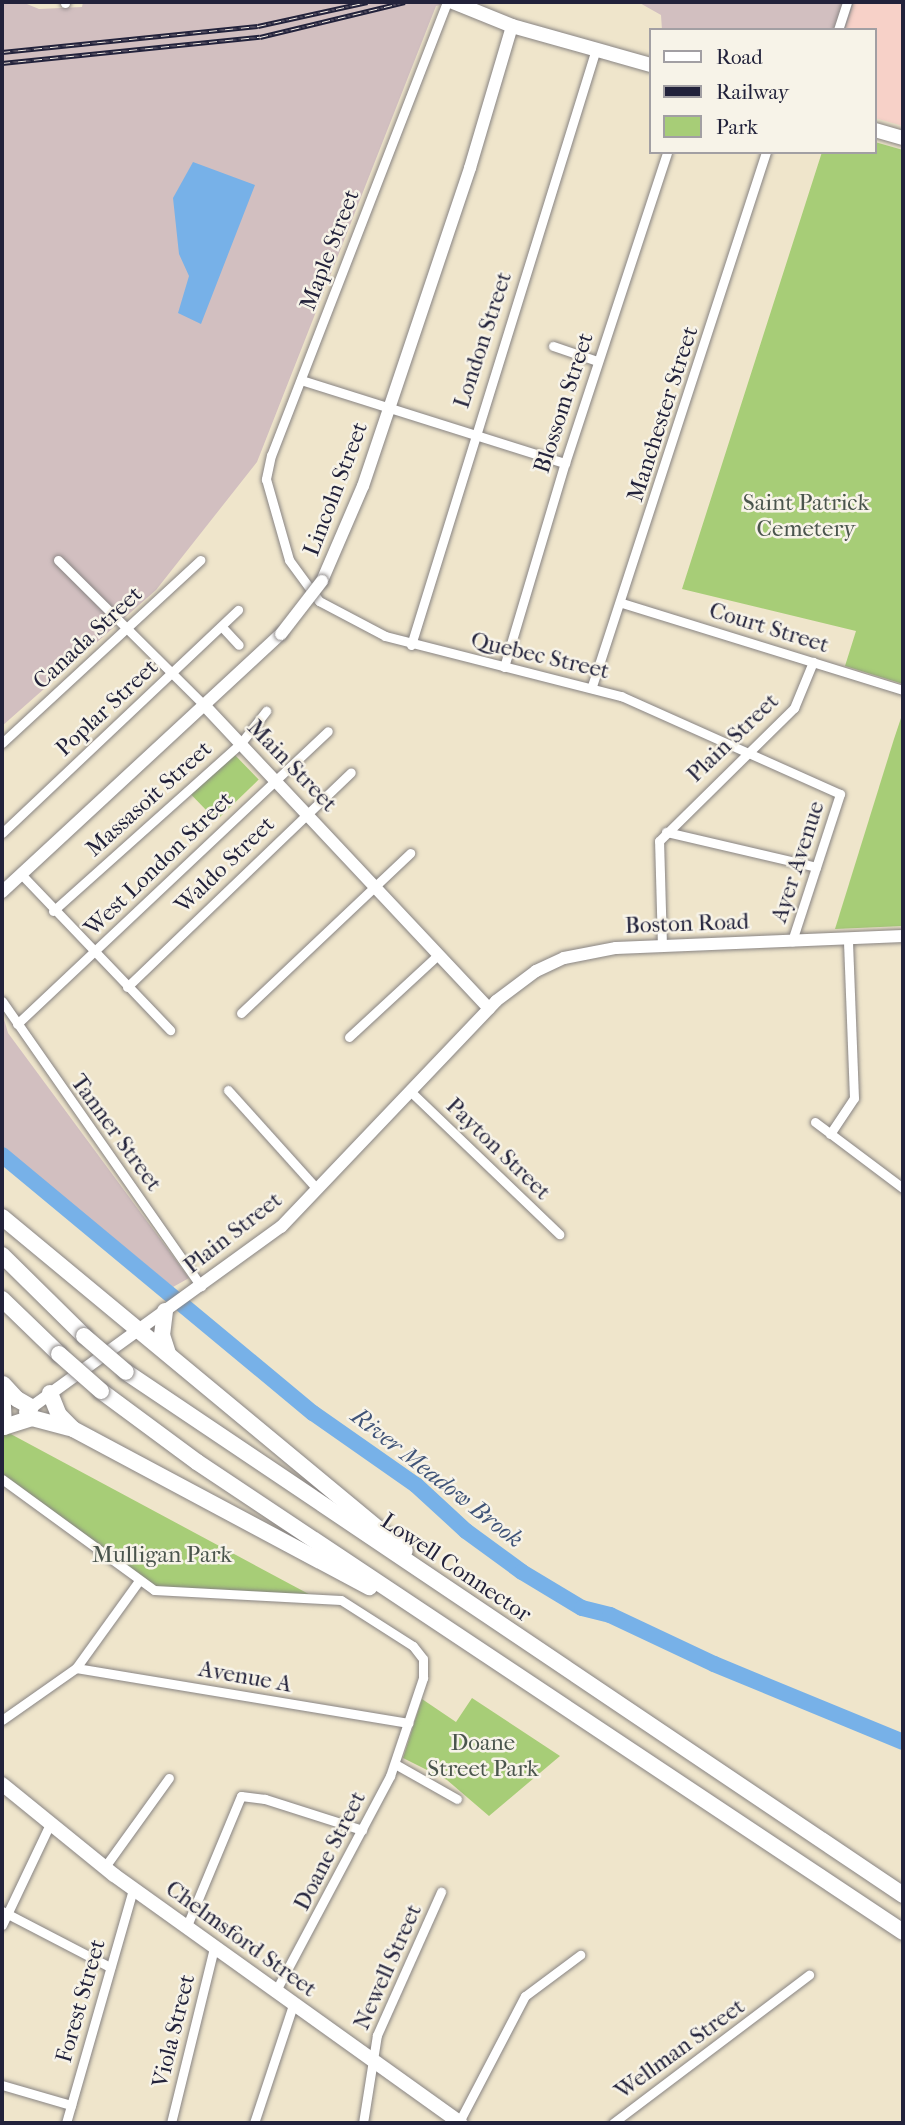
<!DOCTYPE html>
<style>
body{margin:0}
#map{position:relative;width:905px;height:2125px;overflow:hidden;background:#efe5cb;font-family:"IM FELL French Canon",serif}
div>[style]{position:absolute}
.built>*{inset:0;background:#f7d1c8}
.industrial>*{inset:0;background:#d2bfc0}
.green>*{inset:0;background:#a7cd77;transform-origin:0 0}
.water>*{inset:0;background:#77b1e8}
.river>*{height:16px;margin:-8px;padding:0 8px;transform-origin:8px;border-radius:8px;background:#77b1e8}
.roads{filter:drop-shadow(0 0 2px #888483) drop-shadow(0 0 2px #888483)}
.street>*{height:9px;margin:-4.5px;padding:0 4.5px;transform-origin:4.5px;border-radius:4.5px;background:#fff}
.secondary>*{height:12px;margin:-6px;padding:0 6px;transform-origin:6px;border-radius:6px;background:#fff}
.primary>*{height:14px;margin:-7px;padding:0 7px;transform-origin:7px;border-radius:7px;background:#fff}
.highway>*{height:16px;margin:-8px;padding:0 8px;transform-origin:8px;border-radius:8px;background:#fff}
.rail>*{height:5px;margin-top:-2.5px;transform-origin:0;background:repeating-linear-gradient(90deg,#f7f3e8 0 8px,#22223b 0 16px);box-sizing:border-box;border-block:2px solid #22223b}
.bridges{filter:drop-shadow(0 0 2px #888483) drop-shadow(0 0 2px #888483)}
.secondary-bridge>*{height:12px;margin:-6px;padding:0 6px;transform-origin:6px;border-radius:6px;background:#fff}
.highway-bridge>*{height:16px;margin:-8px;padding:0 8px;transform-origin:8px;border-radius:8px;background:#fff}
span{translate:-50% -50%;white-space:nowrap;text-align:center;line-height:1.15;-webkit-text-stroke:5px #f7f3e8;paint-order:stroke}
.street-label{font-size:23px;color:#22223b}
.park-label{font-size:23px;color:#4a554d}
.water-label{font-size:24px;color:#405478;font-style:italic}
.frame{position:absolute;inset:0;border:4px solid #22223b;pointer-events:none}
.legend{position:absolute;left:649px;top:28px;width:228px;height:126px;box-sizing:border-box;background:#f7f3e8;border:2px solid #a29fa3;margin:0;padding:9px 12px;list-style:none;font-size:21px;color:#22223b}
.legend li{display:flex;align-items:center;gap:14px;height:35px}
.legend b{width:35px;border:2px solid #a29fa3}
</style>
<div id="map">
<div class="built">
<div style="clip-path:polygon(854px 2px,903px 2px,903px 126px,875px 118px,875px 30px,845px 30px)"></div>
</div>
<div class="industrial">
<div style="clip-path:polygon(2px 2px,22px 2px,39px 9px,82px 7px,83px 2px,451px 2px,436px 6px,257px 462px,156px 590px,2px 726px)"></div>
<div style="clip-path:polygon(638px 2px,854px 2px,845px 30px,662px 30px,661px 15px)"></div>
<div style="clip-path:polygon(2px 1012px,8px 1033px,189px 1278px,173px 1287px,2px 1146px)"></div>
</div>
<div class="green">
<div style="clip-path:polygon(875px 142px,903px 150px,903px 684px,845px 666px,856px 631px,682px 589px,822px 152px,875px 152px)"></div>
<div style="clip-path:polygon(903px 712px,903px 926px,835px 929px,894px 739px)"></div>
<div style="left:233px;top:753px;width:37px;height:59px;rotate:46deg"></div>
<div style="clip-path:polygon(2px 1429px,7px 1432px,318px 1599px,163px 1592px,2px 1479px)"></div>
<div style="clip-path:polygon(472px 1698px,560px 1756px,489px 1816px,447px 1780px,403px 1758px,422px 1699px,456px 1722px)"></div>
</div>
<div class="water">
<div style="clip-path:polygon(193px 162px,255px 185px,201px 324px,178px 313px,189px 276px,179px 254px,173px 198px)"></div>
</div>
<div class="river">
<div style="left:2px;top:1155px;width:404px;rotate:39.7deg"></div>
<div style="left:313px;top:1413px;width:126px;rotate:35deg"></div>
<div style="left:416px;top:1485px;width:68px;rotate:42.6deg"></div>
<div style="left:466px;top:1531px;width:69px;rotate:36.2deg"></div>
<div style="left:522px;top:1572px;width:70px;rotate:31deg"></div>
<div style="left:582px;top:1608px;width:29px;rotate:14deg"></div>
<div style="left:610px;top:1615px;width:115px;rotate:25.2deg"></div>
<div style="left:714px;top:1664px;width:204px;rotate:22.4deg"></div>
</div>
<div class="roads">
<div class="street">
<div style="left:447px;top:2px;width:486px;rotate:111.2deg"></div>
<div style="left:271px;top:455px;width:25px;rotate:102deg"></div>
<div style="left:266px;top:479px;width:84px;rotate:74.1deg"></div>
<div style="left:289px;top:560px;width:51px;rotate:53.8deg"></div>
<div style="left:319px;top:601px;width:75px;rotate:27.9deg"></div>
<div style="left:385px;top:636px;width:244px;rotate:14.3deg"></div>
<div style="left:621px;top:696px;width:240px;rotate:24.1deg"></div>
<div style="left:840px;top:794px;width:155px;rotate:108.1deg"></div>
<div style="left:65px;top:3px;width:1px;rotate:-90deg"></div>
<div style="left:838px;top:30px;width:29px;rotate:-72deg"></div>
<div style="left:553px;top:346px;width:46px;rotate:18.8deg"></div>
<div style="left:301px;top:380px;width:277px;rotate:17.5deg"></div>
<div style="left:58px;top:560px;width:207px;rotate:44.8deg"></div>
<div style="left:622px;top:603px;width:294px;rotate:17.2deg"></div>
<div style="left:223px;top:628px;width:23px;rotate:47deg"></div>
<div style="left:411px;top:645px;width:624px;rotate:-72.76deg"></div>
<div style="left:504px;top:667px;width:213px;rotate:-73.4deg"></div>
<div style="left:565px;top:463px;width:327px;rotate:-71.8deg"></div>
<div style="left:592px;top:686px;width:562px;rotate:-71.95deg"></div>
<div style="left:2px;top:743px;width:270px;rotate:-42.7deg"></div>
<div style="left:666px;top:832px;width:154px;rotate:13.1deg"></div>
<div style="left:2px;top:833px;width:325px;rotate:-43.4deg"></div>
<div style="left:21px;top:874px;width:216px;rotate:46.3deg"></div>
<div style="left:53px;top:911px;width:252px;rotate:-41.8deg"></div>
<div style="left:241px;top:743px;width:41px;rotate:-52deg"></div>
<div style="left:662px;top:946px;width:105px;rotate:-91.6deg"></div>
<div style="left:659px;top:841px;width:190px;rotate:-44.6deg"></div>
<div style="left:794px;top:708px;width:50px;rotate:-67.6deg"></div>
<div style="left:127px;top:987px;width:310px;rotate:-43.8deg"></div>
<div style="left:2px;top:1001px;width:348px;rotate:55.1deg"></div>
<div style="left:241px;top:1013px;width:233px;rotate:-43.4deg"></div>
<div style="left:17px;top:1024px;width:427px;rotate:-43.3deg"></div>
<div style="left:349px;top:1037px;width:122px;rotate:-42.7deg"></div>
<div style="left:228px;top:1090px;width:133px;rotate:48deg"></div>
<div style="left:410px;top:1091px;width:207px;rotate:43.8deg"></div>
<div style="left:815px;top:1122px;width:110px;rotate:36.9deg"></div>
<div style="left:830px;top:1134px;width:43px;rotate:-56.3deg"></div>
<div style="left:854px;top:1098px;width:159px;rotate:-92.2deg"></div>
<div style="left:2px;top:1479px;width:188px;rotate:36.1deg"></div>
<div style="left:154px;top:1590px;width:187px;rotate:3.1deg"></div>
<div style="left:341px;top:1600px;width:85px;rotate:32.6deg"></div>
<div style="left:413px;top:1646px;width:16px;rotate:52deg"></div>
<div style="left:423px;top:1659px;width:19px;rotate:90deg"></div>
<div style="left:423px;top:1678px;width:103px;rotate:108.6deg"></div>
<div style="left:390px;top:1776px;width:245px;rotate:118deg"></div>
<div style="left:76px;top:1668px;width:337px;rotate:9.4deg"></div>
<div style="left:2px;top:1720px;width:90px;rotate:-35.1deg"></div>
<div style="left:76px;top:1668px;width:106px;rotate:-54.2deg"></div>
<div style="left:395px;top:1764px;width:71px;rotate:29.4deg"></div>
<div style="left:104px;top:1868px;width:111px;rotate:-54.2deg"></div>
<div style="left:2px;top:1911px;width:122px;rotate:27.4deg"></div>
<div style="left:2px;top:1925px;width:110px;rotate:-64.6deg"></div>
<div style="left:186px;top:1928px;width:143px;rotate:-67.4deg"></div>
<div style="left:241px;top:1796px;width:24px;rotate:7deg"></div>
<div style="left:265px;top:1799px;width:102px;rotate:17.7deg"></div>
<div style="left:2px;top:2085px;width:72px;rotate:16.2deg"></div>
<div style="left:459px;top:2122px;width:142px;rotate:-62.4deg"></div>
<div style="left:525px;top:1996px;width:69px;rotate:-36.7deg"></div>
<div style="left:66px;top:2123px;width:243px;rotate:-74deg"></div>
<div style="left:171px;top:2123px;width:180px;rotate:-76.2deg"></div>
<div style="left:254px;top:2123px;width:124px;rotate:-71.7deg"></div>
<div style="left:363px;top:2123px;width:89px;rotate:-81deg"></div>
<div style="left:377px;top:2035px;width:157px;rotate:-65.9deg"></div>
<div style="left:613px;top:2123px;width:246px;rotate:-37.1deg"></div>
</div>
<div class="secondary">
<div style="left:322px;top:581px;width:103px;rotate:-66.7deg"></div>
<div style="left:363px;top:486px;width:336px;rotate:-71.4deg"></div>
<div style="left:470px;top:168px;width:148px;rotate:-73.5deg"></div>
<div style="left:205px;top:706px;width:415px;rotate:46.8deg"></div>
<div style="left:2px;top:892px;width:380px;rotate:-42.8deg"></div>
<div style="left:25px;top:1412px;width:316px;rotate:-35.9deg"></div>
<div style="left:281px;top:1227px;width:312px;rotate:-46.4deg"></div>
<div style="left:496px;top:1001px;width:50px;rotate:-36.9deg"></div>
<div style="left:536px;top:971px;width:31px;rotate:-25deg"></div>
<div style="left:564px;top:958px;width:53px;rotate:-10.9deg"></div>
<div style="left:616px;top:948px;width:287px;rotate:-2.4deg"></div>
</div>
<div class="primary">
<div style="left:453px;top:2px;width:64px;rotate:22.1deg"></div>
<div style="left:512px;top:26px;width:144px;rotate:15.7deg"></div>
<div style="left:875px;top:130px;width:29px;rotate:16deg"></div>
<div style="left:2px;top:1784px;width:144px;rotate:39.1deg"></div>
<div style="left:114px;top:1875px;width:426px;rotate:35.6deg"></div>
</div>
<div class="highway">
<div style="left:2px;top:1217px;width:523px;rotate:39.65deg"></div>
<div style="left:2px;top:1255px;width:115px;rotate:44.6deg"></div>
<div style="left:2px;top:1299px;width:79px;rotate:44deg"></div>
<div style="left:165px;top:1311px;width:24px;rotate:97deg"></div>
<div style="left:162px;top:1335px;width:19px;rotate:72deg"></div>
<div style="left:126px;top:1372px;width:937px;rotate:33.94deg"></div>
<div style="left:3px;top:1384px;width:21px;rotate:47deg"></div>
<div style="left:17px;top:1399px;width:16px;rotate:30deg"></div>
<div style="left:2px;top:1386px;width:41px;rotate:87.2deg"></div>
<div style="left:4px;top:1427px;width:29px;rotate:-18deg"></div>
<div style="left:32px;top:1418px;width:38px;rotate:15deg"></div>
<div style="left:101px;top:1391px;width:119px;rotate:36.5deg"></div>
<div style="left:197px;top:1462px;width:848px;rotate:33.65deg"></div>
<div style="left:50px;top:1393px;width:24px;rotate:68deg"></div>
<div style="left:59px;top:1415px;width:20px;rotate:45deg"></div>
<div style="left:73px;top:1429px;width:336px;rotate:28.1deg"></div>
</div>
</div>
<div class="rail">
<div style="left:2px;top:52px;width:257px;rotate:-5.8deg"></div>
<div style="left:258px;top:26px;width:112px;rotate:-12.4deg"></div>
<div style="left:2px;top:63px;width:259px;rotate:-5.8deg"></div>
<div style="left:260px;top:37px;width:149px;rotate:-13.6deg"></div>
</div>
<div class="bridges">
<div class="secondary-bridge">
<div style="left:281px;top:634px;width:67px;rotate:-52.3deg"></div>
</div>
<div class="highway-bridge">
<div style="left:84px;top:1336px;width:55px;rotate:40.6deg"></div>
<div style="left:59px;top:1354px;width:56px;rotate:41.4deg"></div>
</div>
</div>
<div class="street-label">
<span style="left:330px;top:250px;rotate:-69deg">Maple Street</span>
<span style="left:483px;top:340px;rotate:-72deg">London Street</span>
<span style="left:564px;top:403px;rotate:-72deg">Blossom Street</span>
<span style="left:663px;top:414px;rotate:-72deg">Manchester Street</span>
<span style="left:336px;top:489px;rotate:-69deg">Lincoln Street</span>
<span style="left:769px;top:628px;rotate:17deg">Court Street</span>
<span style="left:88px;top:638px;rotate:-43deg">Canada Street</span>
<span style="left:540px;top:656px;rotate:13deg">Quebec Street</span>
<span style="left:107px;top:708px;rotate:-43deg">Poplar Street</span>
<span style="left:733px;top:738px;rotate:-44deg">Plain Street</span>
<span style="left:292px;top:766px;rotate:46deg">Main Street</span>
<span style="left:149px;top:799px;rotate:-42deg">Massasoit Street</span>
<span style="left:798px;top:862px;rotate:-72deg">Ayer Avenue</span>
<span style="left:159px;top:864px;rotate:-44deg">West London Street</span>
<span style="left:225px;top:865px;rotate:-44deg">Waldo Street</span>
<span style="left:687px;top:924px;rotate:-2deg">Boston Road</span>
<span style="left:116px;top:1133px;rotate:54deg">Tanner Street</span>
<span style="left:498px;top:1149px;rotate:44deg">Payton Street</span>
<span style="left:233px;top:1233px;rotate:-38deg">Plain Street</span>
<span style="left:456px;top:1568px;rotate:34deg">Lowell Connector</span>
<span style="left:245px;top:1677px;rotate:10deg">Avenue A</span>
<span style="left:330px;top:1851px;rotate:-63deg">Doane Street</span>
<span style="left:241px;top:1939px;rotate:36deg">Chelmsford Street</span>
<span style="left:388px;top:1967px;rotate:-66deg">Newell Street</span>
<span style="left:81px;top:2001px;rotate:-74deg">Forest Street</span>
<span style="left:174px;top:2031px;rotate:-76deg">Viola Street</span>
<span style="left:680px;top:2049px;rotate:-36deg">Wellman Street</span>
</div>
<div class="park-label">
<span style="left:806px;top:516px">Saint Patrick<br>Cemetery</span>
<span style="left:162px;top:1555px">Mulligan Park</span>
<span style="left:483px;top:1756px">Doane<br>Street Park</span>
</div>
<div class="water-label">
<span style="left:437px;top:1478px;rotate:38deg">River Meadow Brook</span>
</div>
<div class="frame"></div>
<ul class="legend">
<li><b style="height:9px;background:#fff"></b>Road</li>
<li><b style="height:9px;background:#22223b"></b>Railway</li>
<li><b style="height:19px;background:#a7cd77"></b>Park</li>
</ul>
</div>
